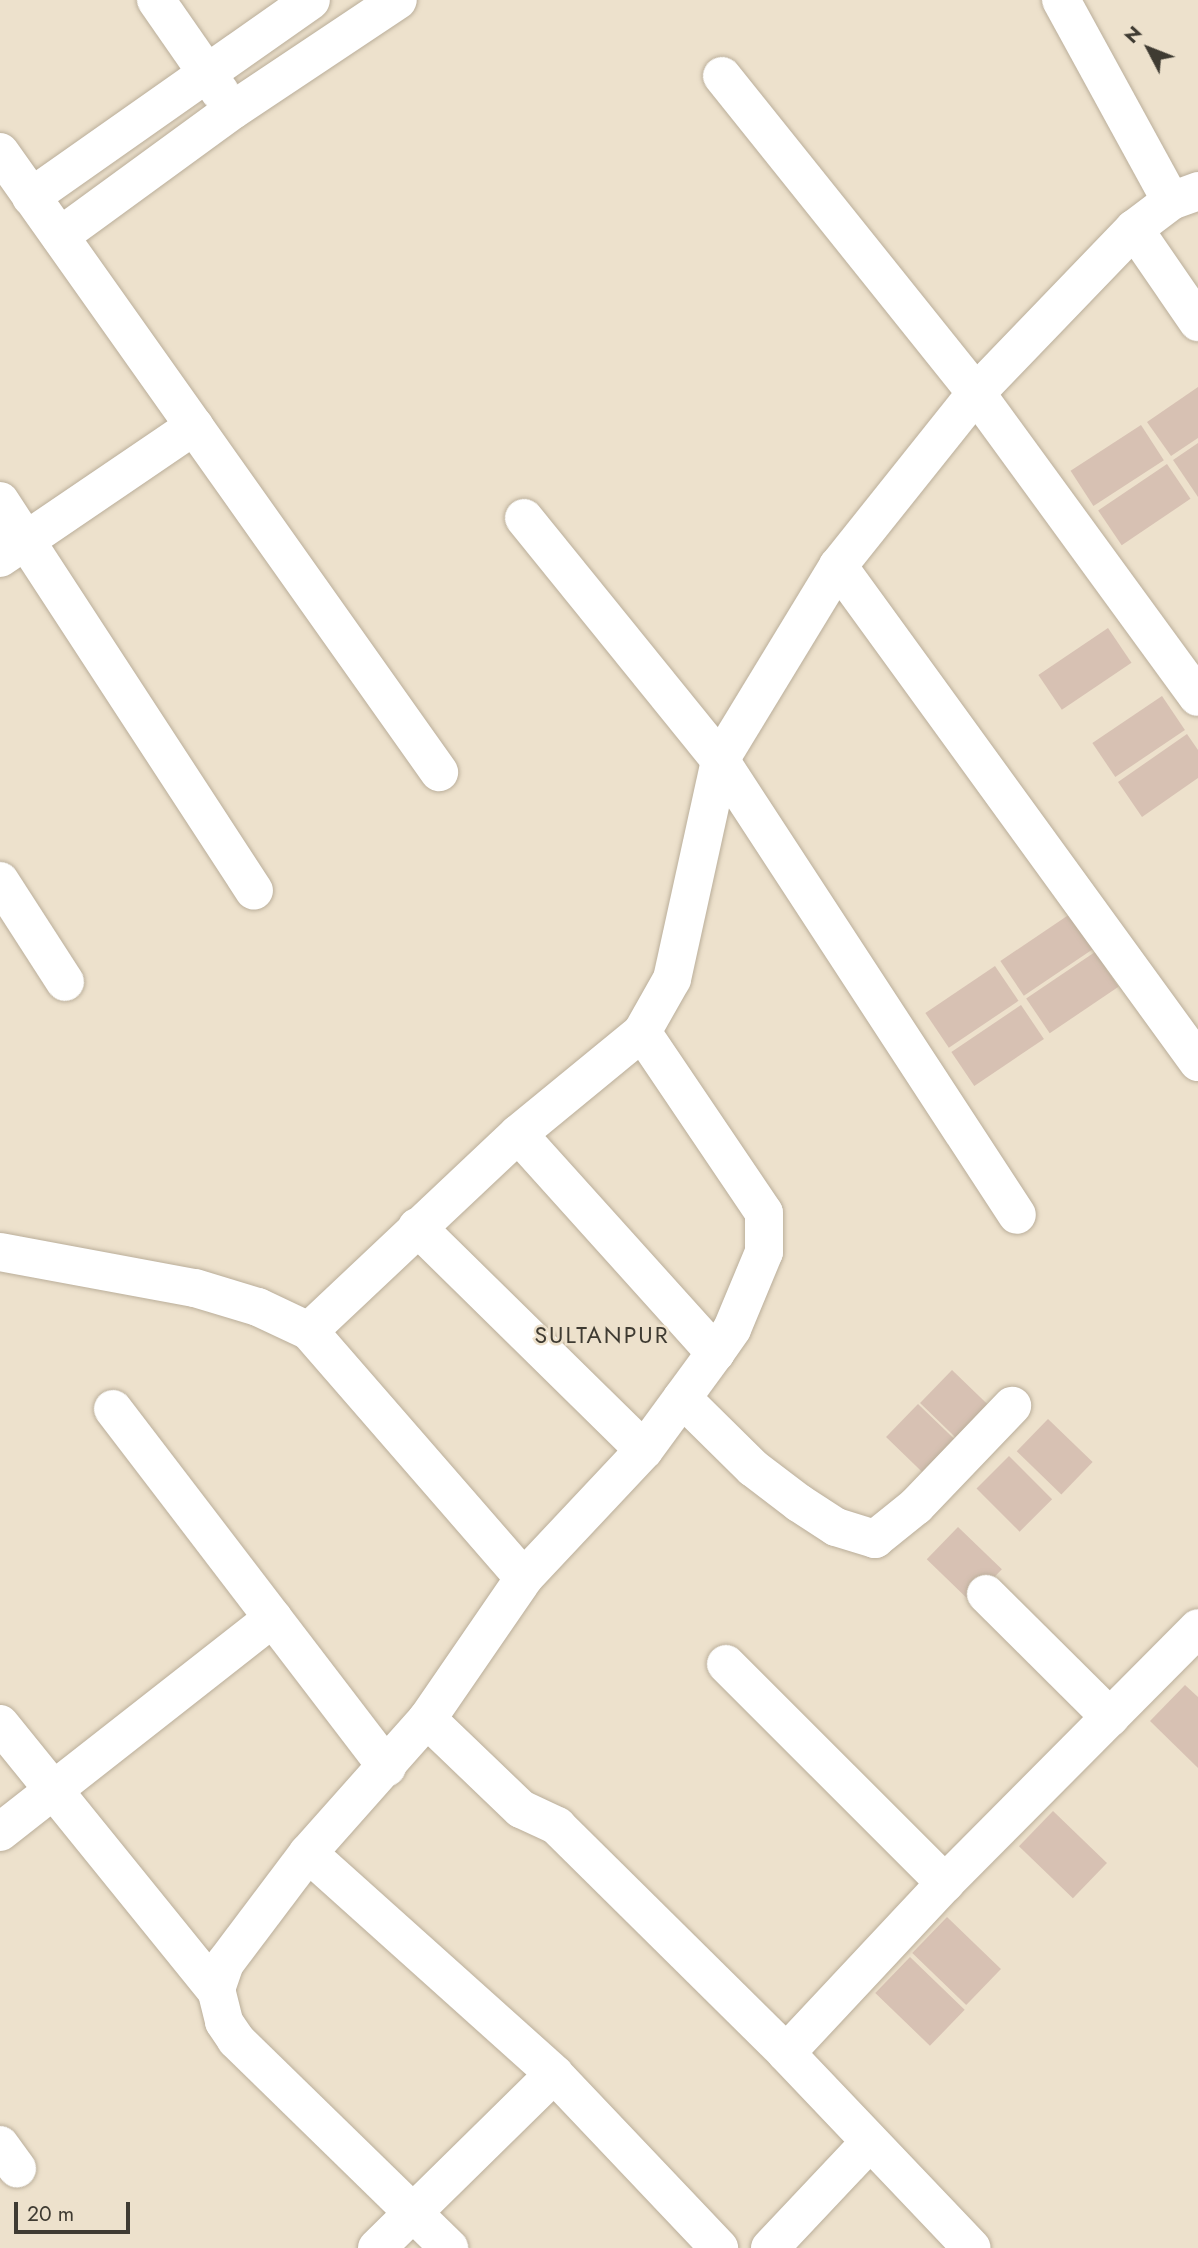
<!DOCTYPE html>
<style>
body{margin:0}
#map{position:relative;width:1198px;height:2248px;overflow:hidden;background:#ede1cc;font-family:Jost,sans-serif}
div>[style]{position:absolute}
.building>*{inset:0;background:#d7c1b3;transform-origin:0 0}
.roads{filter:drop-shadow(0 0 2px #baae9a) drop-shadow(0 0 2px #baae9a)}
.minor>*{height:38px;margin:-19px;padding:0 19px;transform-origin:19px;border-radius:19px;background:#fff}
span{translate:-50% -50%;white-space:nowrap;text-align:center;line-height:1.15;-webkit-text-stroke:5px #ede1cc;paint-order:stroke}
.neighbourhood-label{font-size:23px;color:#3f3b32;letter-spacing:2px}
.north{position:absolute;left:1114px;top:14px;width:70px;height:70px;-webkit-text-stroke:5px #ede1cc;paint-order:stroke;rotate:312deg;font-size:19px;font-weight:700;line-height:28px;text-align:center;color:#3f3b32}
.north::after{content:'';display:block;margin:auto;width:24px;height:32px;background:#3f3b32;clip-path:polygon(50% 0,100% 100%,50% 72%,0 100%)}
.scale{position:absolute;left:14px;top:2202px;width:116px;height:32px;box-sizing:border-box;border:4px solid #3f3b32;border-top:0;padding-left:9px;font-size:21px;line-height:24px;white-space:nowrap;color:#3f3b32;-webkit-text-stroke:5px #ede1cc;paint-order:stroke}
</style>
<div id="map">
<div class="building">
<div style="clip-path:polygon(1198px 387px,1198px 438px,1171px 456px,1147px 422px)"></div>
<div style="left:1141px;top:425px;width:42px;height:84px;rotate:57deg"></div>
<div style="clip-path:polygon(1198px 443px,1198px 497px,1173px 460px)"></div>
<div style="left:1167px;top:464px;width:42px;height:83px;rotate:56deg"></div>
<div style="left:1108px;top:628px;width:42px;height:84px;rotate:56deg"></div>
<div style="left:1162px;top:696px;width:41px;height:84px;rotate:56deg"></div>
<div style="clip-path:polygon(1187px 734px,1198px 750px,1198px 778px,1142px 817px,1118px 782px)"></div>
<div style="left:1070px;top:914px;width:42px;height:84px;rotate:56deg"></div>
<div style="left:1095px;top:952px;width:42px;height:83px;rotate:56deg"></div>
<div style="left:995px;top:966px;width:42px;height:84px;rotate:56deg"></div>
<div style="left:1021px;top:1005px;width:41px;height:84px;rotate:56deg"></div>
<div style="left:952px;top:1370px;width:62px;height:46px;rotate:44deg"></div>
<div style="left:918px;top:1404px;width:61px;height:46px;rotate:44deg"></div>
<div style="left:1048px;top:1419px;width:62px;height:45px;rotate:44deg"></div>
<div style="left:1009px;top:1456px;width:61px;height:46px;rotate:45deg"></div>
<div style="left:958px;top:1527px;width:61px;height:45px;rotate:44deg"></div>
<div style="clip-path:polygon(1185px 1685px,1198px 1697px,1198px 1768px,1150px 1721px)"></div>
<div style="left:1053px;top:1811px;width:75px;height:49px;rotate:44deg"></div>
<div style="left:947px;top:1917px;width:75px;height:50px;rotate:44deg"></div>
<div style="left:910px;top:1957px;width:76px;height:50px;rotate:44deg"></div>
</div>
<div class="roads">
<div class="minor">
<div style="left:156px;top:0;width:112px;rotate:55.2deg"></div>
<div style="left:1061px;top:0;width:229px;rotate:61.3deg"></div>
<div style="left:722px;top:76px;width:406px;rotate:51.3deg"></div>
<div style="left:976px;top:393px;width:376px;rotate:53.9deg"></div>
<div style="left:0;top:152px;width:760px;rotate:54.7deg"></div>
<div style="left:31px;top:197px;width:342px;rotate:-35.1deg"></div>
<div style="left:1134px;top:229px;width:113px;rotate:55.5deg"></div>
<div style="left:60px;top:236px;width:214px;rotate:-36.1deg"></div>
<div style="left:233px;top:110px;width:198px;rotate:-33.7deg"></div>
<div style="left:0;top:501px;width:465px;rotate:56.9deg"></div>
<div style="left:524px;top:518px;width:311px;rotate:51deg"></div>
<div style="left:720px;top:760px;width:543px;rotate:56.87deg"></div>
<div style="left:0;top:558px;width:235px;rotate:-34.2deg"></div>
<div style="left:838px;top:566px;width:613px;rotate:54.03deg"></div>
<div style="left:0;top:881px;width:120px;rotate:57.2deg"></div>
<div style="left:642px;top:1032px;width:218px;rotate:56deg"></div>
<div style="left:764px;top:1213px;width:39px;rotate:90deg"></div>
<div style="left:764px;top:1252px;width:83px;rotate:112.6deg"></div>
<div style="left:732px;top:1329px;width:29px;rotate:125deg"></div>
<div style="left:518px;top:1134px;width:295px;rotate:48deg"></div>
<div style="left:715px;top:1353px;width:120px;rotate:126.2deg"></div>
<div style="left:644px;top:1450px;width:175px;rotate:133.2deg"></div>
<div style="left:417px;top:1227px;width:318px;rotate:44.5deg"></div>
<div style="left:0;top:1252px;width:198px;rotate:10.5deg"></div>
<div style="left:195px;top:1288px;width:66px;rotate:16.8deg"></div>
<div style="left:258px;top:1307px;width:56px;rotate:25.2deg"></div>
<div style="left:309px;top:1331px;width:327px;rotate:49deg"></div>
<div style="left:524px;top:1578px;width:171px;rotate:124.5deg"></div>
<div style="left:427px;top:1719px;width:179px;rotate:131.6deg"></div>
<div style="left:308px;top:1853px;width:138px;rotate:127deg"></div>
<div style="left:225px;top:1963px;width:28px;rotate:109deg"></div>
<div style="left:216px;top:1989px;width:34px;rotate:76deg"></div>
<div style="left:224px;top:2022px;width:22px;rotate:56deg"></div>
<div style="left:236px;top:2040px;width:298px;rotate:44.3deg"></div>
<div style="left:309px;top:1331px;width:287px;rotate:-43.3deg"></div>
<div style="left:518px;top:1134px;width:161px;rotate:-39.4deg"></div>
<div style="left:642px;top:1032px;width:61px;rotate:-60.5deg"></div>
<div style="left:672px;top:979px;width:224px;rotate:-77.6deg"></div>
<div style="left:720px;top:760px;width:227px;rotate:-58.7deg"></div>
<div style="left:838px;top:566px;width:221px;rotate:-51.4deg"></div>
<div style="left:976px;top:393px;width:228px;rotate:-46.1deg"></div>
<div style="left:1134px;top:229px;width:46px;rotate:-37.1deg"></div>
<div style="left:1171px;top:201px;width:29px;rotate:-20deg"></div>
<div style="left:682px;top:1398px;width:100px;rotate:44.6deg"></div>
<div style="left:753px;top:1468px;width:58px;rotate:37.3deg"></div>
<div style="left:799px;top:1503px;width:44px;rotate:33deg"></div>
<div style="left:836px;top:1527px;width:41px;rotate:17.1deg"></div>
<div style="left:875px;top:1539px;width:53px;rotate:-38.8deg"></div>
<div style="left:916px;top:1506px;width:139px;rotate:-46.2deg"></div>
<div style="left:113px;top:1409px;width:451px;rotate:52.6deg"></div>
<div style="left:986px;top:1594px;width:175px;rotate:44.8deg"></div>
<div style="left:726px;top:1664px;width:310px;rotate:45deg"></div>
<div style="left:427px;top:1719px;width:130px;rotate:43.8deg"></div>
<div style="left:521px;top:1809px;width:40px;rotate:25deg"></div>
<div style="left:557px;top:1826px;width:322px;rotate:44.7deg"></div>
<div style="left:786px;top:2053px;width:269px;rotate:46.4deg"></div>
<div style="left:0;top:1724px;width:345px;rotate:51deg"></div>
<div style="left:0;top:1832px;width:347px;rotate:-38.1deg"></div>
<div style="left:308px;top:1853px;width:331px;rotate:41.9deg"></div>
<div style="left:554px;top:2074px;width:240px;rotate:46.5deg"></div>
<div style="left:786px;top:2053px;width:233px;rotate:-46.9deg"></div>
<div style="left:945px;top:1883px;width:359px;rotate:-45.2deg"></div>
<div style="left:0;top:2145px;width:29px;rotate:54deg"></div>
<div style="left:377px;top:2248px;width:248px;rotate:-44.5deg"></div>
<div style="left:770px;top:2248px;width:144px;rotate:-46.7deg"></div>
</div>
</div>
<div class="neighbourhood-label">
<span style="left:602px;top:1335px">SULTANPUR</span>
</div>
<div class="north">N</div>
<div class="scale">20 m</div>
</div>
